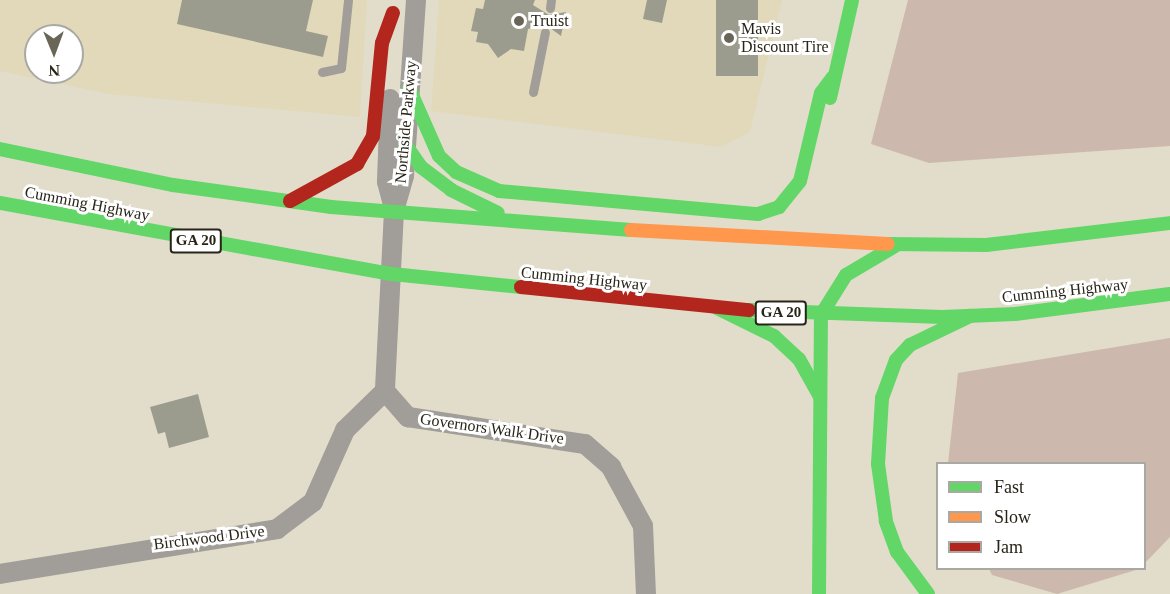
<!DOCTYPE html>
<style>
body{margin:0}
#map{position:relative;width:1170px;height:594px;overflow:hidden;background:#e2ddcb;font-family:"Times New Roman",serif}
div>[style]{position:absolute}
.built>*{inset:0;background:#e2d9bb}
.forest>*{inset:0;background:#cdb8ad}
.building>*{inset:0;background:#9c9c8e;transform-origin:0 0}
.lane>*{height:9px;margin:-4.5px;padding:0 4.5px;transform-origin:4.5px;border-radius:4.5px;background:#a19d98}
.street>*{height:20px;margin:-10px;padding:0 10px;transform-origin:10px;border-radius:10px;background:#a19d98}
.fast>*{height:14px;margin:-7px;padding:0 7px;transform-origin:7px;border-radius:7px;background:#63d668}
.slow>*{height:14px;margin:-7px;padding:0 7px;transform-origin:7px;border-radius:7px;background:#ff974d}
.jam>*{height:14px;margin:-7px;padding:0 7px;transform-origin:7px;border-radius:7px;background:#b3261e}
.dots>*{width:16px;height:16px;translate:-50% -50%;box-sizing:border-box;border:3px solid #fff;border-radius:50%}
span{translate:-50% -50%;white-space:nowrap;text-align:center;line-height:1.15;-webkit-text-stroke:6px #fff;paint-order:stroke}
.shield-label span{padding:2px 4px;background:#fff;border:2px solid;border-radius:4px;-webkit-text-stroke-width:0}
.shield-label{font-size:15px;color:#282518;font-weight:700}
.poi-label{font-size:16px;color:#282518}
.left{translate:0 -50%;text-align:left}
.street-label{font-size:16px;color:#282518}
.legend{position:absolute;left:936px;top:462px;width:210px;height:108px;box-sizing:border-box;background:#fff;border:2px solid #a9a8a3;margin:0;padding:8px 10px;list-style:none;font-size:18px;color:#282518}
.legend li{display:flex;align-items:center;gap:12px;height:30px}
.legend b{width:30px;border:2px solid #a9a8a3}
.north{position:absolute;left:24px;top:24px;width:60px;height:60px;box-sizing:border-box;background:#fff;border:2px solid #a9a8a3;border-radius:50%;rotate:179deg;font-size:16px;font-weight:700;line-height:24px;text-align:center;color:#282518}
.north::after{content:'';display:block;margin:auto;width:21px;height:27px;background:#696557;clip-path:polygon(50% 0,100% 100%,50% 72%,0 100%)}
</style>
<div id="map">
<div class="built">
<div style="clip-path:polygon(evenodd,0 0,367px 0,360px 117px,108px 94px,0 71px,0 0,36px 36px,72px 36px,72px 72px,36px 72px,36px 36px)"></div>
<div style="clip-path:polygon(439px 0,782px 0,750px 132px,721px 147px,431px 111px)"></div>
</div>
<div class="forest">
<div style="clip-path:polygon(908px 0,1170px 0,1170px 146px,929px 163px,871px 144px)"></div>
<div style="clip-path:polygon(1170px 338px,1170px 537px,1145px 563px,1144px 464px,948px 463px,958px 373px)"></div>
<div style="clip-path:polygon(989px 569px,1139px 569px,1057px 594px,992px 575px)"></div>
</div>
<div class="building">
<div style="clip-path:polygon(182px 0,313px 0,306px 31px,328px 36px,323px 57px,177px 24px)"></div>
<div style="clip-path:polygon(485px 0,535px 0,533px 5px,549px 15px,566px 12px,561px 36px,546px 25px,528px 29px,524px 51px,511px 49px,498px 58px,488px 44px,476px 42px,478px 32px,471px 31px,476px 8px,483px 9px)"></div>
<div style="clip-path:polygon(647px 0,667px 0,662px 23px,643px 19px)"></div>
<div style="left:716px;top:0;width:42px;height:76px"></div>
<div style="clip-path:polygon(198px 394px,209px 437px,169px 448px,165px 432px,158px 434px,150px 407px)"></div>
</div>
<div class="lane">
<div style="left:550px;top:8px;width:8px;rotate:-83deg"></div>
<div style="left:322px;top:72px;width:19px;rotate:-12deg"></div>
<div style="left:341px;top:68px;width:68px;rotate:-84.1deg"></div>
<div style="left:533px;top:92px;width:61px;rotate:-78.7deg"></div>
</div>
<div class="street">
<div style="left:416px;top:0;width:176px;rotate:93.9deg"></div>
<div style="left:404px;top:176px;width:36px;rotate:106deg"></div>
<div style="left:394px;top:211px;width:180px;rotate:92.9deg"></div>
<div style="left:385px;top:391px;width:35px;rotate:49deg"></div>
<div style="left:408px;top:417px;width:179px;rotate:8.7deg"></div>
<div style="left:585px;top:444px;width:35px;rotate:41deg"></div>
<div style="left:611px;top:467px;width:67px;rotate:61.5deg"></div>
<div style="left:643px;top:526px;width:68px;rotate:87.5deg"></div>
<div style="left:390px;top:99px;width:83px;rotate:92.1deg"></div>
<div style="left:387px;top:182px;width:28px;rotate:75deg"></div>
<div style="left:0;top:574px;width:281px;rotate:-9.2deg"></div>
<div style="left:277px;top:529px;width:45px;rotate:-36.9deg"></div>
<div style="left:313px;top:502px;width:79px;rotate:-66deg"></div>
<div style="left:345px;top:430px;width:56px;rotate:-44.3deg"></div>
</div>
<div class="fast">
<div style="left:409px;top:88px;width:74px;rotate:66.2deg"></div>
<div style="left:439px;top:156px;width:23px;rotate:43deg"></div>
<div style="left:456px;top:172px;width:47px;rotate:23.8deg"></div>
<div style="left:499px;top:191px;width:260px;rotate:5.1deg"></div>
<div style="left:758px;top:214px;width:22px;rotate:-18deg"></div>
<div style="left:779px;top:207px;width:33px;rotate:-51deg"></div>
<div style="left:800px;top:181px;width:90px;rotate:-76.6deg"></div>
<div style="left:821px;top:93px;width:20px;rotate:-53deg"></div>
<div style="left:830px;top:98px;width:100px;rotate:-77.3deg"></div>
<div style="left:405px;top:144px;width:28px;rotate:55deg"></div>
<div style="left:421px;top:167px;width:38px;rotate:37deg"></div>
<div style="left:451px;top:190px;width:52px;rotate:26.1deg"></div>
<div style="left:0;top:149px;width:177px;rotate:11.8deg"></div>
<div style="left:173px;top:185px;width:160px;rotate:7.9deg"></div>
<div style="left:331px;top:207px;width:301px;rotate:4.4deg"></div>
<div style="left:0;top:203px;width:398px;rotate:10.3deg"></div>
<div style="left:392px;top:274px;width:130px;rotate:5.8deg"></div>
<div style="left:888px;top:244px;width:98px;rotate:0.6deg"></div>
<div style="left:986px;top:245px;width:185px;rotate:-6.8deg"></div>
<div style="left:717px;top:308px;width:64px;rotate:26.2deg"></div>
<div style="left:774px;top:336px;width:34px;rotate:43deg"></div>
<div style="left:799px;top:359px;width:41px;rotate:60.9deg"></div>
<div style="left:749px;top:310px;width:193px;rotate:2.1deg"></div>
<div style="left:942px;top:317px;width:73px;rotate:-2.4deg"></div>
<div style="left:1015px;top:314px;width:156px;rotate:-7.4deg"></div>
<div style="left:819px;top:594px;width:279px;rotate:-89.6deg"></div>
<div style="left:821px;top:315px;width:47px;rotate:-58deg"></div>
<div style="left:846px;top:275px;width:57px;rotate:-30.6deg"></div>
<div style="left:928px;top:594px;width:52px;rotate:-126.4deg"></div>
<div style="left:897px;top:552px;width:33px;rotate:-110deg"></div>
<div style="left:886px;top:521px;width:58px;rotate:-98deg"></div>
<div style="left:878px;top:464px;width:66px;rotate:-86.5deg"></div>
<div style="left:882px;top:398px;width:40px;rotate:-69.8deg"></div>
<div style="left:896px;top:360px;width:21px;rotate:-47deg"></div>
<div style="left:910px;top:345px;width:67px;rotate:-25.8deg"></div>
</div>
<div class="slow">
<div style="left:631px;top:230px;width:257px;rotate:3.1deg"></div>
</div>
<div class="jam">
<div style="left:290px;top:201px;width:77px;rotate:-28.9deg"></div>
<div style="left:357px;top:164px;width:32px;rotate:-60deg"></div>
<div style="left:373px;top:136px;width:93px;rotate:-84.5deg"></div>
<div style="left:382px;top:43px;width:32px;rotate:-70deg"></div>
<div style="left:521px;top:287px;width:229px;rotate:5.8deg"></div>
</div>
<div class="dots">
<div style="left:519px;top:21px;background:#696557"></div>
<div style="left:729px;top:38px;background:#696557"></div>
</div>
<div class="shield-label">
<span style="left:196px;top:241px">GA 20</span>
<span style="left:781px;top:313px">GA 20</span>
</div>
<div class="poi-label">
<span class="left" style="left:531px;top:21px">Truist</span>
<span class="left" style="left:741px;top:38px">Mavis<br>Discount Tire</span>
</div>
<div class="street-label">
<span style="left:406px;top:122px;rotate:-85deg">Northside Parkway</span>
<span style="left:87px;top:204px;rotate:11deg">Cumming Highway</span>
<span style="left:584px;top:279px;rotate:6deg">Cumming Highway</span>
<span style="left:1065px;top:291px;rotate:-6deg">Cumming Highway</span>
<span style="left:492px;top:429px;rotate:8deg">Governors Walk Drive</span>
<span style="left:209px;top:538px;rotate:-7deg">Birchwood Drive</span>
</div>
<ul class="legend">
<li><b style="height:8px;background:#63d668"></b>Fast</li>
<li><b style="height:8px;background:#ff974d"></b>Slow</li>
<li><b style="height:8px;background:#b3261e"></b>Jam</li>
</ul>
<div class="north">N</div>
</div>
